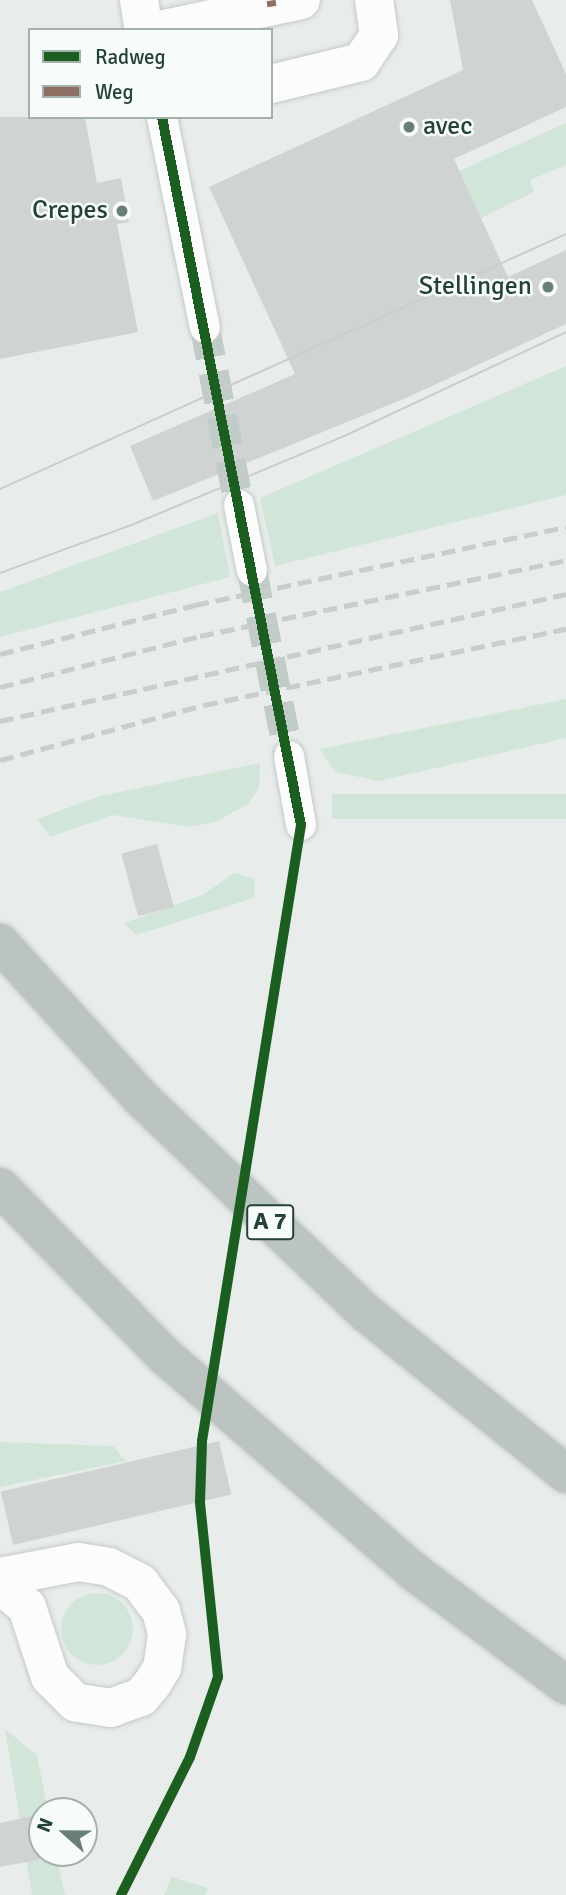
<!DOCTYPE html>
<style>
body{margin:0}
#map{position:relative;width:566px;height:1895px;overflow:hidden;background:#e8edeb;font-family:Signika,sans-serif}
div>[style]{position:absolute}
.green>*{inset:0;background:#d1e6d8;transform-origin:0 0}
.round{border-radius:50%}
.building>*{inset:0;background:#cfd4d2;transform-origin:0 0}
.pedestrian-tunnel>*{height:30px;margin-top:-15px;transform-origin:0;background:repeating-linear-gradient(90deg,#c1cbc8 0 30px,transparent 0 45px)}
.roads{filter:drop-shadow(0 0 2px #c5cac8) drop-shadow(0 0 2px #c5cac8)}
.pedestrian>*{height:30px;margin:-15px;padding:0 15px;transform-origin:15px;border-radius:15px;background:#fcfcfc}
.minor>*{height:38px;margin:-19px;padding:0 19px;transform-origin:19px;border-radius:19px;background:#fcfcfc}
.motorway>*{height:38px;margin:-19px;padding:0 19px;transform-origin:19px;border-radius:19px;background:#bcc4c2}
.tram>*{height:2px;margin:-1px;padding:0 1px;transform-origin:1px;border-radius:1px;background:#c9cdcc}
.rail>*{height:5px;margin-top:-2.5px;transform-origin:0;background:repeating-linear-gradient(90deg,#c9cdcc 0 14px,transparent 0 21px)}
.quiet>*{height:9px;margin-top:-4.5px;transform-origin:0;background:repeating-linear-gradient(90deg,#8d6e63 0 18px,transparent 0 27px)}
.cycleway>*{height:10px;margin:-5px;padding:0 5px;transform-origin:5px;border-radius:5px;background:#1b5e20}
.dots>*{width:19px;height:19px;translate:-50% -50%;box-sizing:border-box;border:4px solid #f7fbf9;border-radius:50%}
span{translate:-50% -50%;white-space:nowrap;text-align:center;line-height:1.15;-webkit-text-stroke:5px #f7fbf9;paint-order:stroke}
.shield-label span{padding:2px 5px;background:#f7fbf9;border:2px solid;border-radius:5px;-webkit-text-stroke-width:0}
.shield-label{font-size:24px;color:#24423a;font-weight:700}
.poi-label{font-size:26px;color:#24423a}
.left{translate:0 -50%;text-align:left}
.right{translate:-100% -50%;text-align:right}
.legend{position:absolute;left:28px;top:28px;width:245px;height:91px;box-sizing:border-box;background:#f7fbf9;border:2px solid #a3b1ad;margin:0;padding:9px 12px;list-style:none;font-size:21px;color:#24423a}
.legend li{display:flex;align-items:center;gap:14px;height:35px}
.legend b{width:35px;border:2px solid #a3b1ad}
.north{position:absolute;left:28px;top:1797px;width:70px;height:70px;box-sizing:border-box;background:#f7fbf9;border:2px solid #a3b1ad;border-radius:50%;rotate:291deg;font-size:19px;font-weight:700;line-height:28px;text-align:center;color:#24423a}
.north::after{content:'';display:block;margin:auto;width:24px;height:32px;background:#697e78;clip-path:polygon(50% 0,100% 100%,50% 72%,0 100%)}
</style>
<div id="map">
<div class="green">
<div style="clip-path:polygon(566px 123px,566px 165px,530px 180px,534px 192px,481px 218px,459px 171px)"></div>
<div style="clip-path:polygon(566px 366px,566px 495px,275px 566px,260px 498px)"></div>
<div style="clip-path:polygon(218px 513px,230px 577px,0 637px,0 592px)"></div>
<div style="clip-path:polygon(566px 699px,566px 738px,379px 781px,335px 772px,320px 749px)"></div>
<div style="clip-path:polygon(260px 763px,259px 788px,249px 803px,216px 822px,189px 827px,113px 815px,50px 837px,37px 819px,100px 796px)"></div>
<div style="left:566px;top:794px;width:25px;height:234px;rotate:90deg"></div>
<div style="clip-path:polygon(234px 873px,255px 879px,254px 898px,136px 935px,124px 923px,202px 895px)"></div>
<div style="clip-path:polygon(0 1442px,113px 1446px,126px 1461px,0 1487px)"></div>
<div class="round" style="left:61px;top:1593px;width:72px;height:72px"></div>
<div style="clip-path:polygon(5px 1729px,37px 1755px,48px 1811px,42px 1811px,42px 1853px,56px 1853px,65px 1895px,32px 1895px)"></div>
<div style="clip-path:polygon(171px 1877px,208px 1888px,205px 1895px,164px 1895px)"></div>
</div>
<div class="building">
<div style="clip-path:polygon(450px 0,532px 0,566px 74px,566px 107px,454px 159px,508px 277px,566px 250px,566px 324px,406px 398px,153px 501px,130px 446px,295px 374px,209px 187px,463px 70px)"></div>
<div style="clip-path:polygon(0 117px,85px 117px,97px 183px,121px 178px,129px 222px,117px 224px,138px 332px,0 359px)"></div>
<div style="left:157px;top:844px;width:65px;height:37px;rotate:75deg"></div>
<div style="left:219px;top:1441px;width:55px;height:224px;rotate:77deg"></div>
<div style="clip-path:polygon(42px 1814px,42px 1853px,75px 1853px,0 1867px,0 1823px)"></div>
</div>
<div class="pedestrian-tunnel">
<div style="left:205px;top:328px;width:180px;rotate:79.1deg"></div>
<div style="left:252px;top:571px;width:189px;rotate:78.7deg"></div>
</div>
<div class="roads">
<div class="pedestrian">
<div style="left:162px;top:117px;width:215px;rotate:78.5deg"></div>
<div style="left:239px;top:505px;width:67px;rotate:78.9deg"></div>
<div style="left:289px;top:756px;width:70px;rotate:80.1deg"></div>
</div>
<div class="minor">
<div style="left:139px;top:0;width:30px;rotate:81deg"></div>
<div style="left:159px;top:30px;width:145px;rotate:-11.9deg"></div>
<div style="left:271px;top:84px;width:93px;rotate:-13.7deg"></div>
<div style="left:361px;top:62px;width:32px;rotate:-56deg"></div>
<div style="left:379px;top:35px;width:35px;rotate:-98deg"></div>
<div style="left:0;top:1577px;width:80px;rotate:-10.8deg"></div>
<div style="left:79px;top:1562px;width:30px;rotate:9deg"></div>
<div style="left:109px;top:1567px;width:35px;rotate:27deg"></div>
<div style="left:140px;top:1583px;width:35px;rotate:53deg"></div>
<div style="left:161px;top:1611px;width:24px;rotate:75deg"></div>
<div style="left:167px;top:1634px;width:34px;rotate:98deg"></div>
<div style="left:162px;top:1668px;width:19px;rotate:122deg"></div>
<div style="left:152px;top:1684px;width:17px;rotate:130deg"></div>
<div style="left:141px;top:1697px;width:32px;rotate:160deg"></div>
<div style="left:111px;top:1708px;width:36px;rotate:-171deg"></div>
<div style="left:75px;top:1702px;width:35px;rotate:-135deg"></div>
<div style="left:50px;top:1677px;width:74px;rotate:-108.2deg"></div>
<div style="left:27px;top:1607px;width:35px;rotate:-141deg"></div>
</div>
<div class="motorway">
<div style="left:0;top:943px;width:210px;rotate:47.7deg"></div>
<div style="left:141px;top:1098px;width:311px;rotate:43.7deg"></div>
<div style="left:366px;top:1313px;width:257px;rotate:38.8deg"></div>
<div style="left:0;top:1187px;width:236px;rotate:45.7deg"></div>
<div style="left:165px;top:1356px;width:328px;rotate:40.9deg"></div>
<div style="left:413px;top:1571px;width:191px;rotate:36.7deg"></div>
</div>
</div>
<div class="tram">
<div style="left:0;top:489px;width:621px;rotate:-24.25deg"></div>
<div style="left:0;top:573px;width:143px;rotate:-20.1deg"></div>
<div style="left:134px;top:524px;width:225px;rotate:-22.7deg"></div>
<div style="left:342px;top:437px;width:247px;rotate:-25.1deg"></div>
</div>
<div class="rail">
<div style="left:0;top:654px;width:201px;rotate:-14.1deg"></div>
<div style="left:195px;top:605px;width:379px;rotate:-11.9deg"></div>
<div style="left:0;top:687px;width:206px;rotate:-14.3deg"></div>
<div style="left:200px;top:636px;width:374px;rotate:-11.7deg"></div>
<div style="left:0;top:721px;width:580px;rotate:-12.65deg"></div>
<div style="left:0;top:760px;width:211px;rotate:-15.1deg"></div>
<div style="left:204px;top:705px;width:370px;rotate:-11.9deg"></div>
</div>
<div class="quiet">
<div style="left:271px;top:0;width:6px;rotate:81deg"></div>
</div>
<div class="cycleway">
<div style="left:121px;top:1895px;width:154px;rotate:-63.4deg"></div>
<div style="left:190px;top:1757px;width:85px;rotate:-70.7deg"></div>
<div style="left:218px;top:1677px;width:176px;rotate:-95.9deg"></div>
<div style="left:200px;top:1502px;width:61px;rotate:-88.1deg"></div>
<div style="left:202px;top:1441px;width:624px;rotate:-80.87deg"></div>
<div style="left:301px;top:825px;width:722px;rotate:-101.11deg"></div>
</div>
<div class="dots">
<div style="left:409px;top:127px;background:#697e78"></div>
<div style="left:122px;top:211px;background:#697e78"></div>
<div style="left:548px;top:287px;background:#697e78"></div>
</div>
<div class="shield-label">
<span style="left:270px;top:1222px">A 7</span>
</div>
<div class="poi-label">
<span class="left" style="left:423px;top:127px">avec</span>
<span class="right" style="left:108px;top:211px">Crepes</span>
<span class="right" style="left:532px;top:287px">Stellingen</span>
</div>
<ul class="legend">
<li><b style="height:9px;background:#1b5e20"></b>Radweg</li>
<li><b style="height:9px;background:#8d6e63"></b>Weg</li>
</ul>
<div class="north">N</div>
</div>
